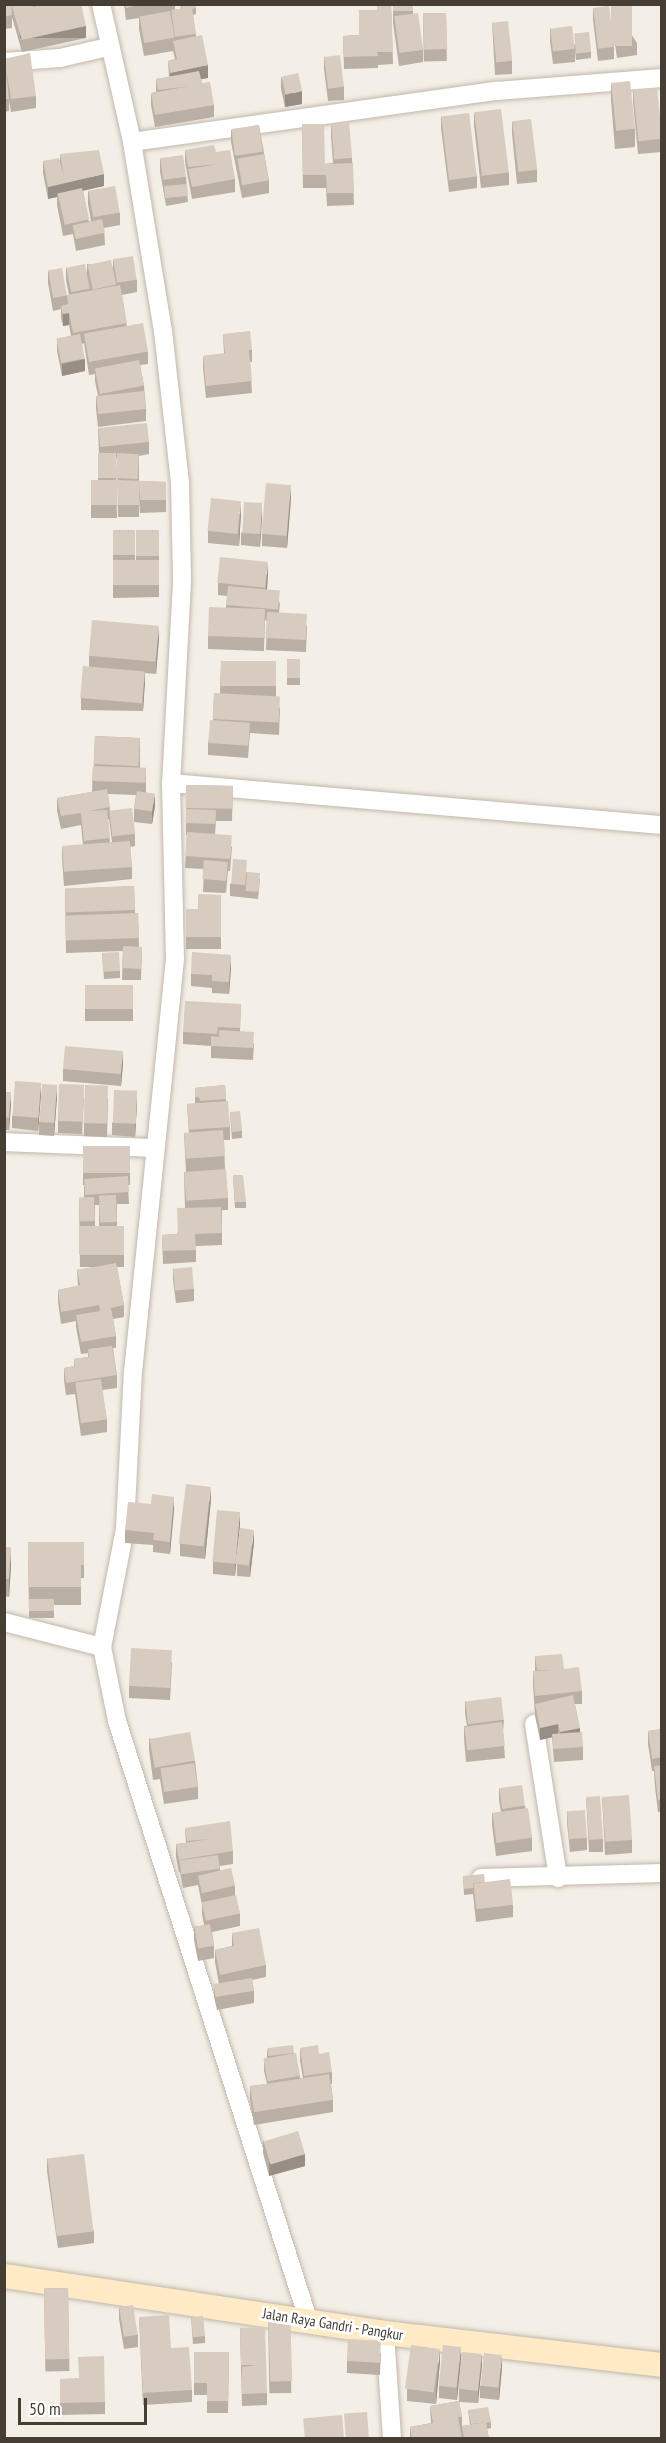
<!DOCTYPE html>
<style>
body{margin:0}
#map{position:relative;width:666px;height:2443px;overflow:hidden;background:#f3eee6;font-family:"PT Sans Narrow",sans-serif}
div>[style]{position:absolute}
.roads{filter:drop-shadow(0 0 2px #c1b7ac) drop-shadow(0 0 2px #c1b7ac)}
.street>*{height:18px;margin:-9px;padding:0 9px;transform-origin:9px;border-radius:9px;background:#fff}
.secondary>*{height:24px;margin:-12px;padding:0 12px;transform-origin:12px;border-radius:12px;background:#feeac5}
.wall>*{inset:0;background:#baafa4;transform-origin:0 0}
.shaded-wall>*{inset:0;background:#978e86;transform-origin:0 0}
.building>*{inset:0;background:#d8cbbf;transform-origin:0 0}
span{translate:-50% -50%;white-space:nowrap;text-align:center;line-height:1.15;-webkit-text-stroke:5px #fff;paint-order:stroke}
.street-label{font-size:15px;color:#463e35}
.frame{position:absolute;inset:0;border:6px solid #463e35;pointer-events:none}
.scale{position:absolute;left:18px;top:2398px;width:129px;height:27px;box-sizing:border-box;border:3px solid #463e35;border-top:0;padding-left:8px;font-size:18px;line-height:21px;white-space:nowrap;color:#463e35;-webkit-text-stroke:4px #fff;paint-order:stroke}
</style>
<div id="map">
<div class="roads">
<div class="street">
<div style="left:101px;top:4px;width:141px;rotate:77.3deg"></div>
<div style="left:132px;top:142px;width:192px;rotate:80.7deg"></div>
<div style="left:163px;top:331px;width:153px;rotate:83.6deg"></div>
<div style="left:180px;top:483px;width:99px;rotate:88.8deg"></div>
<div style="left:182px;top:582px;width:201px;rotate:93.1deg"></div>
<div style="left:171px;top:783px;width:176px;rotate:88.7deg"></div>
<div style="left:175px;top:959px;width:413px;rotate:95.8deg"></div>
<div style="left:133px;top:1370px;width:159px;rotate:92.9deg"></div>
<div style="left:125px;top:1529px;width:120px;rotate:101deg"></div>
<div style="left:102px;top:1647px;width:76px;rotate:78.5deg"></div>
<div style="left:117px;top:1721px;width:628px;rotate:72.29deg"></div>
<div style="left:4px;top:62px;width:56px;rotate:-4.1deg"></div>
<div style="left:60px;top:58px;width:49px;rotate:-12.9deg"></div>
<div style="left:132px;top:142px;width:368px;rotate:-8deg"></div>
<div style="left:496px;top:91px;width:167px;rotate:-4.5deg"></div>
<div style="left:171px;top:783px;width:493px;rotate:4.9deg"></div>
<div style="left:4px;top:1142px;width:150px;rotate:2.3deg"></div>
<div style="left:4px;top:1622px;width:101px;rotate:14.3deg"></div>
<div style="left:534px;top:1724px;width:156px;rotate:81.1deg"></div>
<div style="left:481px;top:1878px;width:181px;rotate:-1.6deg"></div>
<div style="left:385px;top:2333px;width:105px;rotate:86.2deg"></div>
</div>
<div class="secondary">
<div style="left:4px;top:2276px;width:385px;rotate:8.5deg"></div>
<div style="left:385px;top:2333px;width:279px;rotate:6.6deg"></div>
</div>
</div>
<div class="wall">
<div style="clip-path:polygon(4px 4px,81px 4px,86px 38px,22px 52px,12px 17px,12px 28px,4px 29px)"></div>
<div style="clip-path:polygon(124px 4px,175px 4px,175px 10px,181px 9px,180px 4px,196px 4px,196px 14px,193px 15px,196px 36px,208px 78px,201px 79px,202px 83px,214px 105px,214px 117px,155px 127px,151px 105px,151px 93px,156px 92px,156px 79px,169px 77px,168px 61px,175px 59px,173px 51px,144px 56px,139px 29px,139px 18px,126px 20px)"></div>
<div style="clip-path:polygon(391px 4px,393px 64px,378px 65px,378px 68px,344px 69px,343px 36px,359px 35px,377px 10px)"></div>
<div style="clip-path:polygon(393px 4px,413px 4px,413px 14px,423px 50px,423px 62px,399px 66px,393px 23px)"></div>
<div style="clip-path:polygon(611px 4px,637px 43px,637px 55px,617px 58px,611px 15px)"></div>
<div style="clip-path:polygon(593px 8px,614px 47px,614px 59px,598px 61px,593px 20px)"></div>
<div style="left:446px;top:13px;width:48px;height:23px;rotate:89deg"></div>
<div style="clip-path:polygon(492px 22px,512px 61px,512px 74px,495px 75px)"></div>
<div style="clip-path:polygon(550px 28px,574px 44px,591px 52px,591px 58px,576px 60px,575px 50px,575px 62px,553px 64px,550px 41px)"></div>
<div style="clip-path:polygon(324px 56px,344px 87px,344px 100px,328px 101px,324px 69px)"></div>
<div style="clip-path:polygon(4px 59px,36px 96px,36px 108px,11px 112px,9px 100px,9px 111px,4px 112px)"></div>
<div style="clip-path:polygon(281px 77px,302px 104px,285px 107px,281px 89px)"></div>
<div style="clip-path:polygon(611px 82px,635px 129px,635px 147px,615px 149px,611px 100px)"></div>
<div style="clip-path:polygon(633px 90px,662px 136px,662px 152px,638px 154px,633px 102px)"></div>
<div style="clip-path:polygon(474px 113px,509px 173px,509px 185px,481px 188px,474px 125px)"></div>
<div style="clip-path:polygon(441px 116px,477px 176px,477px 188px,449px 192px,441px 128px)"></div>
<div style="clip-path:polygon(512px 121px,537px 170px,537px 182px,517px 184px,512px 133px)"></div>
<div style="clip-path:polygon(302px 124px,325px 164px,333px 163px,331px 136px,331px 124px,352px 158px,354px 205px,327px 206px,326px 188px,303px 188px)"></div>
<div style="clip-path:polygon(259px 125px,269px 181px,269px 193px,242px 198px,231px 142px,231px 130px)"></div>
<div style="clip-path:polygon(185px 150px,216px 152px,235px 179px,235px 192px,192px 199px,185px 162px)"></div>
<div style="clip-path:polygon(60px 154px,104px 186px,83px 191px,89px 222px,91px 221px,88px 204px,88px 191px,120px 213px,120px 225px,104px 228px,105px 245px,76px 251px,73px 234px,63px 236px,57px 205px,57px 197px,48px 199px,43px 173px,43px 161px,60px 160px)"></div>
<div style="clip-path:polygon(160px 159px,186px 177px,188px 202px,166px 206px,160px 171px)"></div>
<div style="clip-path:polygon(113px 259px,137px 280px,137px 292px,122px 295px,127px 327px,148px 352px,148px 364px,140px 365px,144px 386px,146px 409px,146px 421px,98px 427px,96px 409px,96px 396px,98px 396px,95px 381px,95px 374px,89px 375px,84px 343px,82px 344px,85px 371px,62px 376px,57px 351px,57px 339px,71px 336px,69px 325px,63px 326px,61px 318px,61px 309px,53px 311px,48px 283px,48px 271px,67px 296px,67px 304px,67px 295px,69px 295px,66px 280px,66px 268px,87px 272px,87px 264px,113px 267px)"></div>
<div style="clip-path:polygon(223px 334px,252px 350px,252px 362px,250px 362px,252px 393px,206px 398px,203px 368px,203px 356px,224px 354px)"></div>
<div style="clip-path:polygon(98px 429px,149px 442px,149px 454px,139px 456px,139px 481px,166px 482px,166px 512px,140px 513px,139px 498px,139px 517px,118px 517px,117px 458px,116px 459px,117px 518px,91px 518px,91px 480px,98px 480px,99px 453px)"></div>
<div style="clip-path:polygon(291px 498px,287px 548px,262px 546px,262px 534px)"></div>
<div style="clip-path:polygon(241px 513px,239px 546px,208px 543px,208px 531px)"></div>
<div style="clip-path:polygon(262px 516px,260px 547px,241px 545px,241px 533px)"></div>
<div style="clip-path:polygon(113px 530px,135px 530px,135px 560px,136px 560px,136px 530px,159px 530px,159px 597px,113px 598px)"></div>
<div style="clip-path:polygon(268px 574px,267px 590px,280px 603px,279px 613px,307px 626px,306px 652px,266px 650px,267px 621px,265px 620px,264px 651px,208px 649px,208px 636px,226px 608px,227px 596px,218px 595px,218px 583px)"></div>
<div style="clip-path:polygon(159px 638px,156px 674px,145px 673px,143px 711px,81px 710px,81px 698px,89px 667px,89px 656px)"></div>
<div style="left:287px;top:659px;width:13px;height:26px"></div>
<div style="clip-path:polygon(221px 661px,276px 661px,276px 697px,280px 709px,279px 735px,250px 733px,248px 758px,208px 755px,208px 743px,213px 720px,214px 693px,220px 694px)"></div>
<div style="clip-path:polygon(evenodd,95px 736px,140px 738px,140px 768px,146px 768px,146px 792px,155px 806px,152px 824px,134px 822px,134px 809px,136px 795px,108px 794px,110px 811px,135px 834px,135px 846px,130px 847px,132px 867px,132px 879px,64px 886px,62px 859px,62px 847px,83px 845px,81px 825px,61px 829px,57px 811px,57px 798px,92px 792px,93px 766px,94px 766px,95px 736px,109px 819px,112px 842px,110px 843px,108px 820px,109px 819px)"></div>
<div style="clip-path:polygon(186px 785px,233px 786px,232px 821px,216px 821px,215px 834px,232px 847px,230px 871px,228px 871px,226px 893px,203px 892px,204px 869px,185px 868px,187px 835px,186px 835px)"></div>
<div style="clip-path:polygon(247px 872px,260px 879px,258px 899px,230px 896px,230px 884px)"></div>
<div style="clip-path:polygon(134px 886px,135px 913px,138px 913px,139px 947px,142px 947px,141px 980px,122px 980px,123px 951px,66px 953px,65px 889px)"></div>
<div style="clip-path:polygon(221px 895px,221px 949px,186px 949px,186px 909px,198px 909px)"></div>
<div style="clip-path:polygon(102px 953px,120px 971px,120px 978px,104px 979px)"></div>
<div style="clip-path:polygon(231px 967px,229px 994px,212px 993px,212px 988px,191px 986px,191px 974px)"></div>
<div style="left:133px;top:985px;width:36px;height:48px;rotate:90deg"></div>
<div style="clip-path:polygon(241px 1004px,240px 1031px,254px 1044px,253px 1060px,211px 1058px,211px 1046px,183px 1044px,183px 1032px)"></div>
<div style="clip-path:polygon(123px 1063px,121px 1086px,63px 1081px,63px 1069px)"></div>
<div style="clip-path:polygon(225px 1085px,226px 1101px,230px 1127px,230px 1140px,224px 1140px,225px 1169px,228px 1198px,228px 1210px,222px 1210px,222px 1245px,196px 1246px,196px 1262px,163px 1264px,162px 1235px,177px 1234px,185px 1208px,184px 1172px,186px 1172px,184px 1133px,189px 1133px,187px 1105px,195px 1104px,195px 1088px)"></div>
<div style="clip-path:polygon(4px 1092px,11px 1104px,9px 1130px,4px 1130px)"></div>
<div style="clip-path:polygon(41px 1095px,38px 1131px,12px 1128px,12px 1116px)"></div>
<div style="clip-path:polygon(57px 1097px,54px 1136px,39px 1135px,39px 1122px)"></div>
<div style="clip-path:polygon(84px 1097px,82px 1134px,58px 1133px,58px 1121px)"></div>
<div style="clip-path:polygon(108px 1098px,107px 1137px,84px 1136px,84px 1123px)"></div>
<div style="clip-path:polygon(137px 1104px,135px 1137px,112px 1135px,112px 1123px)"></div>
<div style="clip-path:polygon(230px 1112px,242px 1131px,242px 1138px,232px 1139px)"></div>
<div style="clip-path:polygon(evenodd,83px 1146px,130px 1146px,130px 1185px,128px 1185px,129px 1204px,117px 1204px,117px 1226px,124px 1226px,124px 1267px,117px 1267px,124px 1305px,124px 1317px,113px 1319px,116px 1336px,116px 1348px,113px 1348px,117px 1375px,117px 1388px,102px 1390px,107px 1420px,107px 1432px,81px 1436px,75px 1394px,66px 1395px,64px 1380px,64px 1368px,74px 1366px,74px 1359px,88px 1357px,88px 1353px,81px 1354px,76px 1327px,76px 1321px,61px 1324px,58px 1302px,58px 1290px,78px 1286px,77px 1270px,94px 1267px,80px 1267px,79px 1198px,84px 1198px,84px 1185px,83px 1185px,83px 1146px,95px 1205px,99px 1205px,99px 1227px,95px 1227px,95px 1205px)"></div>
<div style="clip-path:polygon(233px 1175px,246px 1202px,246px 1208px,235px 1208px)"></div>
<div style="clip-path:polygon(173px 1268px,194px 1289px,194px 1301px,176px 1303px,173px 1280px)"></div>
<div style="clip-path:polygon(211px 1499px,205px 1559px,180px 1556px,180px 1544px)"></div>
<div style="clip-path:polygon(174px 1509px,170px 1554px,153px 1552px,153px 1545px,125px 1543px,125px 1530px)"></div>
<div style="clip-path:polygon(240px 1524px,235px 1576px,213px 1574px,213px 1562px)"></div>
<div style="clip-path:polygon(28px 1542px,84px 1542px,84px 1578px,81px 1578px,81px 1605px,54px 1605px,54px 1618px,29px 1618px)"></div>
<div style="clip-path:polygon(254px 1542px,250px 1577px,237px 1576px,237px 1564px)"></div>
<div style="clip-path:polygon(4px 1547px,11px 1565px,9px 1597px,4px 1596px)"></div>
<div style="clip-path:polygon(535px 1656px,564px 1669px,582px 1691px,582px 1704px,575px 1704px,583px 1747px,583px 1760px,554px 1762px,552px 1737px,540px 1740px,535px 1716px,533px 1684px,533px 1671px,535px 1671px)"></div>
<div style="clip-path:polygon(172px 1662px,170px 1700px,129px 1698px,129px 1686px)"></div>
<div style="clip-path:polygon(465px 1701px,504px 1720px,503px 1732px,505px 1758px,466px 1762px,464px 1738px,464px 1726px,467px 1726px,465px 1713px)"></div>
<div style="clip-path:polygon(662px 1729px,662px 1812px,658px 1812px,655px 1787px,654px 1771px,652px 1771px,648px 1744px,648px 1731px)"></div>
<div style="clip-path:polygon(149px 1738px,195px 1761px,198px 1787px,198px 1799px,164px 1804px,160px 1779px,153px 1780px,149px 1750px)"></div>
<div style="clip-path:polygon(499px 1788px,525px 1806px,532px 1838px,532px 1851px,496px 1856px,492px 1825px,492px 1813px,501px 1812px,499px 1800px)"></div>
<div style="clip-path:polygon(586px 1797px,603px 1839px,603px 1852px,589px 1852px)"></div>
<div style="clip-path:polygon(602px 1797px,632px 1840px,632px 1853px,605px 1855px)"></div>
<div style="clip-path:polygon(567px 1811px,587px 1838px,587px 1850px,570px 1852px,567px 1823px)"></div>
<div style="clip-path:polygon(185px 1828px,233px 1851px,233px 1864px,220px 1866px,220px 1870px,235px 1886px,235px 1895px,240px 1914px,240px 1926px,212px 1932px,214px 1946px,214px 1958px,198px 1961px,194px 1940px,194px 1927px,204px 1925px,202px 1914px,202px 1905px,198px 1885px,183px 1888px,180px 1872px,179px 1873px,176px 1857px,176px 1844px,186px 1843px)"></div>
<div style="clip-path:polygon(463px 1876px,485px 1882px,513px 1905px,513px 1917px,476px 1922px,473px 1894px,464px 1895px)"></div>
<div style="clip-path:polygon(232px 1933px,266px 1965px,266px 1977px,252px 1980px,254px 1991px,254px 2003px,217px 2010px,214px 1997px,214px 1985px,219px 1984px,215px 1962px,215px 1950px,232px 1946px)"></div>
<div style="clip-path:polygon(660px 1945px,662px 1945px,662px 1971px,660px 1957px)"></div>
<div style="clip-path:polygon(300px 2048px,319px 2054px,332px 2072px,332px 2084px,331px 2084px,333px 2100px,333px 2112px,254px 2125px,250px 2099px,250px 2086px,267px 2084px,264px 2071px,264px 2059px,267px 2058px,267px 2050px,294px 2053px,300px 2078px,303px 2078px,300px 2061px)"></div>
<div style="clip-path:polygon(263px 2141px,305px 2166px,269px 2176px,263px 2153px)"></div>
<div style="clip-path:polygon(47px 2158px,94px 2231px,94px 2243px,58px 2248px,47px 2171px)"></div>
<div style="left:68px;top:2288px;width:83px;height:24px;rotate:89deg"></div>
<div style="clip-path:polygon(119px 2307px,138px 2335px,138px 2347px,124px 2349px,119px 2319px)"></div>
<div style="left:290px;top:2316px;width:77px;height:22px;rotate:89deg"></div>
<div style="clip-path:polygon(139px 2317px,171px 2348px,192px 2390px,192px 2402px,143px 2405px)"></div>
<div style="clip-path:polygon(191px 2317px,205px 2336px,205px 2343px,193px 2344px)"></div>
<div style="clip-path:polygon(240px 2328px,267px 2393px,267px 2405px,242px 2406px)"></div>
<div style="clip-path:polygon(194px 2352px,229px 2352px,228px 2413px,207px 2413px,207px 2395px,194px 2395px)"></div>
<div style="clip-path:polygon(381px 2353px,380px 2375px,347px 2373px,347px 2361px)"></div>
<div style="clip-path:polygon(482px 2354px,478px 2403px,459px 2402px,462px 2417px,462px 2426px,470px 2425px,468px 2410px,491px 2422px,491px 2428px,487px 2429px,489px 2439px,410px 2439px,410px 2427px,431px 2423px,430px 2406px,459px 2401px,459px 2389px)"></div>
<div style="clip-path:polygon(461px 2360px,457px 2400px,439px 2398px,439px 2386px)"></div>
<div style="clip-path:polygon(440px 2361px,436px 2404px,407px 2401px,407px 2389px)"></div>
<div style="clip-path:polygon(502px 2367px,499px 2400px,480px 2398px,480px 2386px)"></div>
<div style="clip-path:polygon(60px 2379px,105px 2402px,105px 2414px,60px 2415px)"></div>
</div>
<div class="shaded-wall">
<div style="left:86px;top:26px;width:12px;height:66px;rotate:90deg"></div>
<div style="clip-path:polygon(208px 65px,208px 78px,170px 85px,170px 73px)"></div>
<div style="clip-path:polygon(302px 91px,302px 104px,285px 107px,285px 95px)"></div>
<div style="clip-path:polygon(104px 174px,104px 186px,58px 196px,57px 192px,57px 197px,48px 199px,48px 187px)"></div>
<div style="clip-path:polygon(69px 313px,69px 325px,63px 326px,63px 314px)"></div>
<div style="clip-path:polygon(85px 359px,85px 371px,62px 376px,62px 364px)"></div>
<div style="clip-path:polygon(291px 485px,291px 498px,287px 548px,287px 536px)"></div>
<div style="clip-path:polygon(241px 501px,241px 513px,239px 546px,239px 533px)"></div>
<div style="clip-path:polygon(262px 503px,262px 516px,260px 547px,260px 534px)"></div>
<div style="clip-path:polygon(268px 562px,268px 574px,266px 600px,266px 587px)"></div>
<div style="clip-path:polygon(159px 626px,159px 638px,156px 674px,156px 662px)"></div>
<div style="clip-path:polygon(145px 671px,145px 683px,143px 711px,143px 699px)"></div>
<div style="clip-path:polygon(155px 794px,155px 806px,152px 824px,152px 812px)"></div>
<div style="clip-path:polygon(231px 955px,231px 967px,229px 994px,229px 982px)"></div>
<div style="clip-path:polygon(123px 1051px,123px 1063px,121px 1086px,121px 1074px)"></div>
<div style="clip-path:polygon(41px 1083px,41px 1095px,38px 1131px,38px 1118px)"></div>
<div style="clip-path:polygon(57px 1085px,57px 1097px,54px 1136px,54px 1123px)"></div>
<div style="clip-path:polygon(137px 1091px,137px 1104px,135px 1137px,135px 1125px)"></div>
<div style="clip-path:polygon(11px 1092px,11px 1104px,9px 1130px,9px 1118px)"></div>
<div style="clip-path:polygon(211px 1487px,211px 1499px,205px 1559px,205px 1547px)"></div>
<div style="clip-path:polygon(174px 1497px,174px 1509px,170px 1554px,170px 1542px)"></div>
<div style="clip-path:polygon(240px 1512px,240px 1524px,235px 1576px,235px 1564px)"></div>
<div style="clip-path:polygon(254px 1530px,254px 1542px,250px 1577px,250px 1565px)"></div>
<div style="clip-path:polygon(11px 1547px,11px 1565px,9px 1597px,9px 1579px)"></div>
<div style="clip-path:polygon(558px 1724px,558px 1736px,540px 1740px,540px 1728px)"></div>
<div style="clip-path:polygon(580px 1728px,580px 1740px,560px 1745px,560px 1732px)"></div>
<div style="clip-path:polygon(305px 2154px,305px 2166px,269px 2176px,269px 2163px)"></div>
<div style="clip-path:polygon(461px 2347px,461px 2360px,457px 2400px,457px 2388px)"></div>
<div style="clip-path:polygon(440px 2349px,440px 2361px,436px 2404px,436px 2392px)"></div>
<div style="clip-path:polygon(482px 2354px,482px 2366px,478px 2403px,478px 2391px)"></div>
<div style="clip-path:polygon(502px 2355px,502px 2367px,499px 2400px,499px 2388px)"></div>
</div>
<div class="building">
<div style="clip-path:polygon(4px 4px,11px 4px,12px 15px,4px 17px)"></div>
<div style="clip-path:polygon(11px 4px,33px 4px,33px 7px,45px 4px,81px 4px,86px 26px,22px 40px)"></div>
<div style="clip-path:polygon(126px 4px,144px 4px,126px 8px)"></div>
<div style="clip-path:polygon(181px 4px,196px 4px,196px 8px,192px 9px,192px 7px,182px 9px)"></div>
<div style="clip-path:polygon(377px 4px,391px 4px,393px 52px,377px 52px,378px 56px,344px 57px,343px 36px,359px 35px,359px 10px,377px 10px)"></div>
<div style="left:393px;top:4px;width:20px;height:7px"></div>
<div style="left:611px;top:4px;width:21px;height:42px"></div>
<div style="left:609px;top:6px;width:41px;height:16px;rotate:83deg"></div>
<div style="left:192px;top:7px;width:27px;height:21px;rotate:82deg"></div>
<div style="left:170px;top:11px;width:27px;height:31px;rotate:80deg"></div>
<div style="left:418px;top:13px;width:37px;height:24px;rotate:82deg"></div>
<div style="left:446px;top:13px;width:36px;height:23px;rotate:88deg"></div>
<div style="left:508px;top:21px;width:40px;height:16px;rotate:84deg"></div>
<div style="left:572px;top:26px;width:23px;height:22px;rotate:83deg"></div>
<div style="left:589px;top:32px;width:20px;height:15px;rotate:84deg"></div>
<div style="clip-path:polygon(202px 35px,208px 65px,170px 73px,168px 61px,177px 59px,173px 41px)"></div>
<div style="clip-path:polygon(30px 53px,36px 96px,11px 99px,6px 68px,9px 99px,4px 99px,4px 59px)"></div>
<div style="left:340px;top:55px;width:32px;height:16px;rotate:83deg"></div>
<div style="clip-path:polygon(199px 71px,202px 83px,210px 82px,214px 105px,155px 115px,151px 93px,190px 86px,158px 90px,156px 79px)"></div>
<div style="left:298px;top:73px;width:18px;height:17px;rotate:77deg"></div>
<div style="left:630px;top:81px;width:48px;height:19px;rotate:84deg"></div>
<div style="left:657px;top:88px;width:51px;height:24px;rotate:84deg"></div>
<div style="left:501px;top:109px;width:64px;height:27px;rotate:83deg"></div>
<div style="left:469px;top:113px;width:64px;height:28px;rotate:83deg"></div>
<div style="left:531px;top:119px;width:51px;height:19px;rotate:83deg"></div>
<div style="left:349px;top:122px;width:36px;height:18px;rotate:85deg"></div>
<div style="clip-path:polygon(302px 124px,324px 124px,325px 164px,353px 163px,354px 193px,327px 193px,326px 175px,303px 175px)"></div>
<div style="left:259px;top:125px;width:27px;height:28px;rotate:82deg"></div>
<div style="clip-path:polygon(214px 145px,216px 152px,230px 150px,235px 179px,192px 187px,188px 169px,219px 164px,188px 167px,185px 150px)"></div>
<div style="clip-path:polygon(99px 150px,104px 174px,48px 187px,43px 161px,59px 158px,64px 176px,60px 154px)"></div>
<div style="left:264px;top:154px;width:27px;height:27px;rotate:80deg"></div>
<div style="left:183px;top:155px;width:22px;height:23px;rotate:82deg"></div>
<div style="left:187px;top:184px;width:12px;height:23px;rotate:85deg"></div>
<div style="left:115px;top:186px;width:27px;height:27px;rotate:80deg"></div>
<div style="left:82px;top:188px;width:32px;height:25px;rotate:77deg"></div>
<div style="left:102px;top:219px;width:14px;height:30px;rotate:78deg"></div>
<div style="left:133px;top:256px;width:24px;height:20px;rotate:81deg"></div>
<div style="left:111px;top:260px;width:25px;height:24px;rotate:78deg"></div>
<div style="left:85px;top:264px;width:25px;height:19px;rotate:79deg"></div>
<div style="left:62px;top:268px;width:28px;height:14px;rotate:80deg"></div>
<div style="clip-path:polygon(120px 285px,127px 323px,73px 333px,69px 313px,63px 314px,61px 306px,68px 304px,67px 295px)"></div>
<div style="left:143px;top:323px;width:29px;height:60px;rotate:80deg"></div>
<div style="clip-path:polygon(250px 331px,252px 350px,249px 350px,252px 381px,206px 386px,203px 356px,225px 353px,223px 334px)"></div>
<div style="left:80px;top:334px;width:25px;height:24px;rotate:79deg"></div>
<div style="left:139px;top:360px;width:26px;height:45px;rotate:79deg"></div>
<div style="left:144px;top:391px;width:18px;height:48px;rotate:84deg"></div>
<div style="left:147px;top:423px;width:19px;height:49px;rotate:84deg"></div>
<div style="left:98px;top:453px;width:18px;height:25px"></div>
<div style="left:117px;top:453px;width:22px;height:25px;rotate:3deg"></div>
<div style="left:91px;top:480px;width:26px;height:25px"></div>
<div style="clip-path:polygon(118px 480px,166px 482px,166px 500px,140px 500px,139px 486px,139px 505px,118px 505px)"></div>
<div style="left:266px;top:483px;width:25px;height:51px;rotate:5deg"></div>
<div style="left:211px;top:498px;width:30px;height:33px;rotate:6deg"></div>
<div style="left:244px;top:502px;width:18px;height:31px;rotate:3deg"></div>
<div style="left:113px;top:530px;width:22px;height:25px"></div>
<div style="left:136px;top:530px;width:23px;height:26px"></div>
<div style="left:220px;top:557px;width:48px;height:26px;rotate:6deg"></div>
<div style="left:113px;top:560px;width:46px;height:25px"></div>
<div style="left:228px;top:586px;width:52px;height:19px;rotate:5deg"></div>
<div style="left:209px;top:607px;width:56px;height:29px;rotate:2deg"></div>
<div style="left:267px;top:612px;width:40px;height:26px;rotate:3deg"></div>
<div style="left:92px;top:620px;width:67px;height:36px;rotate:5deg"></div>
<div style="left:287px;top:659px;width:13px;height:19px"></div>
<div style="left:221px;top:661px;width:55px;height:25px"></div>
<div style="left:83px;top:666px;width:62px;height:32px;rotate:5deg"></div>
<div style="left:214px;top:693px;width:66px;height:26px;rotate:3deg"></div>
<div style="left:210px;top:720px;width:40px;height:23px;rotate:4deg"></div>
<div style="left:95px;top:736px;width:45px;height:28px;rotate:3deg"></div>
<div style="left:93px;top:766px;width:53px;height:15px;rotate:2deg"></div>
<div style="left:186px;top:785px;width:47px;height:23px;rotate:1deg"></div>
<div style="clip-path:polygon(107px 789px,110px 807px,89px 811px,107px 810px,110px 838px,84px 841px,81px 813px,61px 816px,57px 798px)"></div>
<div style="left:137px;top:791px;width:18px;height:18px;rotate:9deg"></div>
<div style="left:132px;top:808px;width:26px;height:23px;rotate:83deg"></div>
<div style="left:186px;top:809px;width:30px;height:14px;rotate:2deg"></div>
<div style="left:187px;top:832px;width:45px;height:24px;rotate:4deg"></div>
<div style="left:130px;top:841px;width:26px;height:68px;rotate:86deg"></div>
<div style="left:233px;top:859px;width:14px;height:25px;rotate:4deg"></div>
<div style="left:204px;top:860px;width:24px;height:19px;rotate:5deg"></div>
<div style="left:247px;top:872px;width:13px;height:19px;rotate:4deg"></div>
<div style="left:134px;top:886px;width:24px;height:69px;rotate:88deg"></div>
<div style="clip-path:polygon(198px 894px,221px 895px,221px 937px,186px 937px,186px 909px,198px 909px)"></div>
<div style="left:138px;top:913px;width:25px;height:73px;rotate:88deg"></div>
<div style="left:123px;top:946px;width:19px;height:22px;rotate:3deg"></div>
<div style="left:119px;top:952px;width:19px;height:17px;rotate:87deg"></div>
<div style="clip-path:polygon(192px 952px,231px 955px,229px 982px,212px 981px,212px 975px,191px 974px)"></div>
<div style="left:133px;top:985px;width:24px;height:48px;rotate:90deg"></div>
<div style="clip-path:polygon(185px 1001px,241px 1004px,240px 1028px,218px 1027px,217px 1034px,183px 1032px)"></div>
<div style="clip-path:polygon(219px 1030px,254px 1032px,253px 1048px,211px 1046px,211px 1036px,219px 1037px)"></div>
<div style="left:65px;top:1046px;width:58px;height:23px;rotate:5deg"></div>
<div style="left:15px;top:1081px;width:26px;height:35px;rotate:4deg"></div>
<div style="left:42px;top:1084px;width:15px;height:38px;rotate:4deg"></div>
<div style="left:59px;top:1084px;width:25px;height:37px;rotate:2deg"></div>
<div style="left:85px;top:1085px;width:23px;height:38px;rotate:2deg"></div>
<div style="clip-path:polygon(225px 1085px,226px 1099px,200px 1101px,199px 1097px,195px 1097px,195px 1088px)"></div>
<div style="left:114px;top:1090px;width:23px;height:33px;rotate:2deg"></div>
<div style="clip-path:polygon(4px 1092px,11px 1092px,9px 1118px,4px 1117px)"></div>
<div style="left:228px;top:1101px;width:26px;height:41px;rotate:86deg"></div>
<div style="left:240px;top:1111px;width:20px;height:10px;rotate:84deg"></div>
<div style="left:223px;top:1130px;width:26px;height:39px;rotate:86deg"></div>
<div style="left:83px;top:1146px;width:47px;height:27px"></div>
<div style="left:226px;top:1169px;width:29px;height:42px;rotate:86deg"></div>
<div style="clip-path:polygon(233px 1175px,243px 1175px,246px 1202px,235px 1202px)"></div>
<div style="left:128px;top:1176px;width:16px;height:44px;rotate:86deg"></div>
<div style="left:116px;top:1195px;width:27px;height:17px;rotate:88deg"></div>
<div style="left:94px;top:1197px;width:24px;height:15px;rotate:88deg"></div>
<div style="clip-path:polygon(221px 1207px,222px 1233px,195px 1234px,196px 1250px,163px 1251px,162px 1235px,178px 1234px,177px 1208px)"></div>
<div style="left:124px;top:1226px;width:29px;height:45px;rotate:90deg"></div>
<div style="clip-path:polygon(116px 1263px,124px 1305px,111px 1308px,116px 1336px,81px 1342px,76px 1315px,100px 1311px,99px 1305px,61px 1312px,58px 1290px,80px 1285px,77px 1270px)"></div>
<div style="left:192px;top:1267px;width:22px;height:19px;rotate:85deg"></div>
<div style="clip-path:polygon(112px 1346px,117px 1375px,66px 1383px,64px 1368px,75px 1366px,74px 1359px,89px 1357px,88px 1349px)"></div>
<div style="left:101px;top:1379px;width:41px;height:26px;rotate:82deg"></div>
<div style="left:186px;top:1484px;width:25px;height:60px;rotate:7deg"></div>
<div style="clip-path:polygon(152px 1494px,174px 1497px,170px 1542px,153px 1540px,154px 1533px,125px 1530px,128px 1502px,151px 1504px)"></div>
<div style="left:217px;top:1510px;width:23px;height:52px;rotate:5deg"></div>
<div style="left:240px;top:1528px;width:14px;height:36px;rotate:8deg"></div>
<div style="clip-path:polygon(28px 1542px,84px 1542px,84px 1565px,81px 1565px,81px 1560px,29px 1560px,28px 1565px)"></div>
<div style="clip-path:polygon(4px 1547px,11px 1547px,9px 1579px,4px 1579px)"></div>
<div style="left:29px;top:1560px;width:52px;height:27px"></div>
<div style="left:29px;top:1599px;width:25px;height:12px"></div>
<div style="left:131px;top:1648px;width:41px;height:38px;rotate:3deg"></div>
<div style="clip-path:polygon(562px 1654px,564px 1669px,579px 1667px,582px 1691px,535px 1696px,533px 1671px,551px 1670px,537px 1670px,535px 1656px)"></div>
<div style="clip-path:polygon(573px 1695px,580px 1728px,560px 1732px,558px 1724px,540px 1728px,535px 1704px)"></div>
<div style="left:501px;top:1697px;width:23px;height:36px;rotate:83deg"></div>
<div style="left:502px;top:1722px;width:24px;height:38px;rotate:83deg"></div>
<div style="clip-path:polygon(662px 1729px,662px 1757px,652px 1759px,648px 1731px)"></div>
<div style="left:190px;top:1732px;width:29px;height:41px;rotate:80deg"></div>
<div style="left:582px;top:1732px;width:15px;height:30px;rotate:86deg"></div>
<div style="left:194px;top:1763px;width:24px;height:34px;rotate:81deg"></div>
<div style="clip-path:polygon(662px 1765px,662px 1774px,655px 1774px,654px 1766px)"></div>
<div style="clip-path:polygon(655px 1774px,662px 1774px,662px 1799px,658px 1800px)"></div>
<div style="left:522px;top:1785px;width:21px;height:23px;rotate:82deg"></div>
<div style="left:629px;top:1795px;width:45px;height:27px;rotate:86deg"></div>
<div style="left:600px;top:1796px;width:43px;height:14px;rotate:86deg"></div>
<div style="left:528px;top:1808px;width:30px;height:36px;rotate:82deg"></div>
<div style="left:585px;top:1810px;width:28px;height:18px;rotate:86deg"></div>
<div style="clip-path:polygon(230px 1821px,233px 1851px,179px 1860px,176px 1844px,210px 1839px,187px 1841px,185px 1828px)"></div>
<div style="left:218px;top:1855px;width:14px;height:39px;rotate:82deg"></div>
<div style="left:231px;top:1868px;width:18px;height:34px;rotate:77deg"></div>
<div style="clip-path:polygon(484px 1874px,485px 1882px,473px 1883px,473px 1888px,464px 1889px,463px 1876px)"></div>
<div style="left:510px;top:1879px;width:26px;height:37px;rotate:83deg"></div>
<div style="left:236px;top:1895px;width:19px;height:35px;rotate:78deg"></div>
<div style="left:210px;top:1924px;width:22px;height:16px;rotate:80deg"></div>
<div style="clip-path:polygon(259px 1928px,266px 1965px,220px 1975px,215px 1950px,234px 1946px,232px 1933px)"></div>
<div style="clip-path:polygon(660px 1945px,662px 1945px,662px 1959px)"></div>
<div style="left:252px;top:1978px;width:13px;height:39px;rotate:81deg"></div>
<div style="left:293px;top:2045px;width:8px;height:26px;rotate:83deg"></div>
<div style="clip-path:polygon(318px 2045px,319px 2054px,329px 2052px,332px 2072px,304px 2076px,300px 2048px)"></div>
<div style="left:296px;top:2053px;width:23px;height:33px;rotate:80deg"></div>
<div style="left:329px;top:2074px;width:26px;height:80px;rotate:81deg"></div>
<div style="left:298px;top:2131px;width:24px;height:36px;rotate:73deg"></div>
<div style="left:84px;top:2154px;width:78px;height:37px;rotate:83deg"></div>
<div style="left:68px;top:2288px;width:71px;height:24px;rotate:89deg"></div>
<div style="left:133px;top:2305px;width:30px;height:14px;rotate:81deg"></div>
<div style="clip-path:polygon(169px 2315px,171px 2348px,189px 2347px,192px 2390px,143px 2393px,139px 2317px)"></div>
<div style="left:203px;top:2316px;width:20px;height:12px;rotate:84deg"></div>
<div style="left:290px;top:2316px;width:65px;height:22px;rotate:88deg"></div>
<div style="clip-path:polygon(265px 2327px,267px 2393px,242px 2394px,242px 2367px,257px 2365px,241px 2365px,240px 2328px)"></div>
<div style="left:348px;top:2339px;width:33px;height:22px;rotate:3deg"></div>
<div style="left:411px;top:2345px;width:29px;height:44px;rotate:8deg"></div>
<div style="left:443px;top:2345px;width:18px;height:41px;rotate:6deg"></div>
<div style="clip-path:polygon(194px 2352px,229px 2352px,228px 2401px,207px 2401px,207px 2383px,194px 2383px)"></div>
<div style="left:462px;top:2352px;width:20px;height:37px;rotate:6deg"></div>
<div style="left:484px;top:2353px;width:18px;height:33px;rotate:6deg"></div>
<div style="clip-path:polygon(104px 2356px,105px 2402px,60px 2403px,60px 2379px,79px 2378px,78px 2357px)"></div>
<div style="clip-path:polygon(459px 2401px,462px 2417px,458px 2417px,462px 2439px,412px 2439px,410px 2427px,433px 2423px,430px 2406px)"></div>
<div style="clip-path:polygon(488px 2407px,491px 2422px,486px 2423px,486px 2422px,471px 2424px,468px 2410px)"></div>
<div style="left:367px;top:2412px;width:27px;height:23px;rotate:86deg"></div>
<div style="left:342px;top:2415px;width:24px;height:39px;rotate:85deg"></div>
<div style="clip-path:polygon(486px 2422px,489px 2439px,464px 2439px,462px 2426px)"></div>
</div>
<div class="street-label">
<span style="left:333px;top:2324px;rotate:9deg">Jalan Raya Gandri - Pangkur</span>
</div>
<div class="frame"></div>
<div class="scale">50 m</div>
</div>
